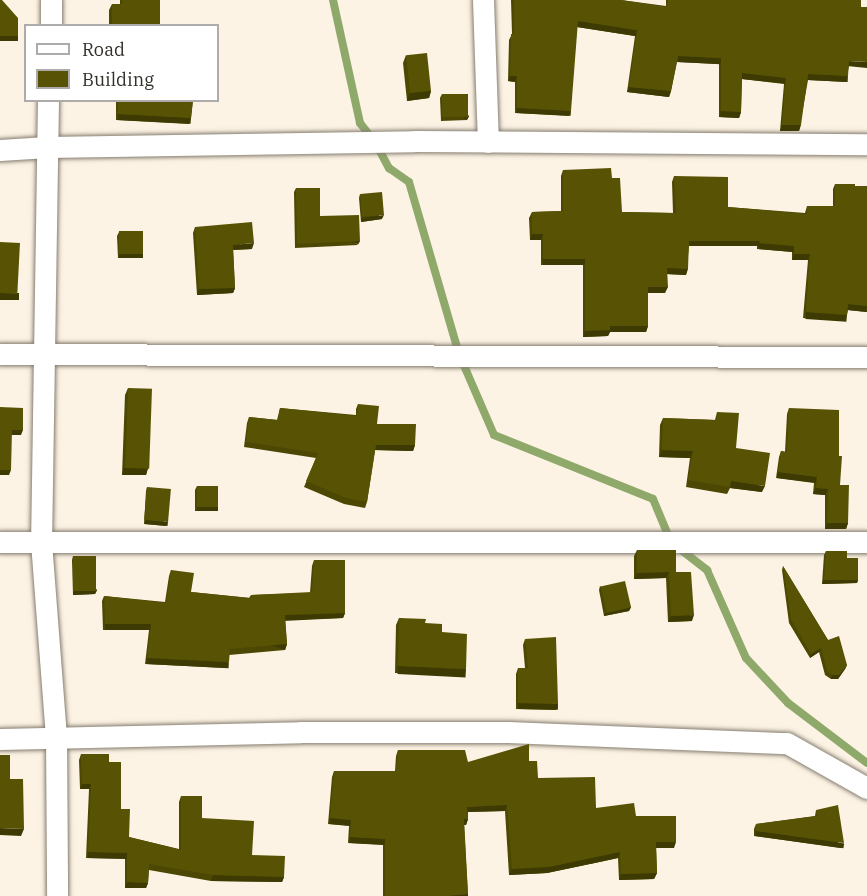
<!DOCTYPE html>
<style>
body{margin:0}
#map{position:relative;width:867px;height:896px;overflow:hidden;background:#fcf3e4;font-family:"IBM Plex Serif",serif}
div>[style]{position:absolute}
.stream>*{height:8px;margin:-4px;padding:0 4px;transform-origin:4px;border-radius:4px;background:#8fa96b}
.roads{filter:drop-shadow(0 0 2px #857d70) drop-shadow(0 0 2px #857d70)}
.minor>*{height:21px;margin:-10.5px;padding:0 10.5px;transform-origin:10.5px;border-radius:10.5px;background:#fff}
.wall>*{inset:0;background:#4c4703}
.shaded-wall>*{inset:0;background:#3e3a03;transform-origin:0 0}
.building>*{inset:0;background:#585304;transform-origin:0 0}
span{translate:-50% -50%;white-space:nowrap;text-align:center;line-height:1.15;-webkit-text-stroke:6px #fff;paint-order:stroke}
.legend{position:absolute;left:24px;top:24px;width:195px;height:78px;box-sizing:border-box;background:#fff;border:2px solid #adacaa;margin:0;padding:8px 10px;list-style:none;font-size:18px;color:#33302a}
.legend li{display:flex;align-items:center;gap:12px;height:30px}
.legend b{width:30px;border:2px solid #adacaa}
</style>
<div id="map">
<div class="stream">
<div style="left:333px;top:0;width:126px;rotate:77.6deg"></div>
<div style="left:360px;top:123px;width:24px;rotate:52deg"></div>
<div style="left:375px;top:142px;width:30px;rotate:62deg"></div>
<div style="left:389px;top:168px;width:24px;rotate:35deg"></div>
<div style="left:409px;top:182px;width:179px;rotate:73.8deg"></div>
<div style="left:459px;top:354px;width:88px;rotate:66.6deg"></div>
<div style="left:494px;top:435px;width:171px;rotate:21.9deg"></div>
<div style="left:653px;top:499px;width:47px;rotate:67.3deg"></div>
<div style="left:671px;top:542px;width:46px;rotate:37.9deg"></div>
<div style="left:707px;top:570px;width:96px;rotate:66.1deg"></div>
<div style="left:746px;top:658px;width:62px;rotate:47deg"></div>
<div style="left:788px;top:703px;width:99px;rotate:37.2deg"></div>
</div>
<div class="roads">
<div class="minor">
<div style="left:483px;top:0;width:142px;rotate:88deg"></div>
<div style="left:51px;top:26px;width:26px;rotate:-90deg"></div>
<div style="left:48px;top:100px;width:442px;rotate:90.9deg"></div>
<div style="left:41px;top:542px;width:195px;rotate:85.6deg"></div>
<div style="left:56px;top:736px;width:160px;rotate:89.6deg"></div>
<div style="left:0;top:150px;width:47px;rotate:-3.7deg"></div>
<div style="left:47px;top:147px;width:367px;rotate:-0.9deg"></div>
<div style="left:414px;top:141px;width:453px;rotate:0.4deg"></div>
<div style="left:0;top:354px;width:867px;rotate:0.2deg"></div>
<div style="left:0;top:542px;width:867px"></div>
<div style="left:0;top:739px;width:301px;rotate:-1.3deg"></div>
<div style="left:301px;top:732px;width:207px"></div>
<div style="left:508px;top:732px;width:279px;rotate:2.3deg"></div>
<div style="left:787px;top:743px;width:92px;rotate:29.4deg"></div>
</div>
</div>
<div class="wall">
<div style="clip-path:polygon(120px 0,160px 0,160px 26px,109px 26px,109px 10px,112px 4px,120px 4px)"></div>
<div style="clip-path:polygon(511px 0,621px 0,666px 6px,666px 0,861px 0,846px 82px,808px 80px,799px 131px,780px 131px,784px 84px,742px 79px,741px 112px,739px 118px,719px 117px,719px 64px,677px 62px,671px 91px,669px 97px,627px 92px,635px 36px,577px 27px,569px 116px,515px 113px,515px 82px,508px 81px,509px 40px,512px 34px)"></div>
<div style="clip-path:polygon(406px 55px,431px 91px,429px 98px,407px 101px,403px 63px)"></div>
<div style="clip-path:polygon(442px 94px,469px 116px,467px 120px,441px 121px,440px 98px)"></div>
<div style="clip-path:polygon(116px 100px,193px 100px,191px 118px,189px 124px,116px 120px)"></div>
<div style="clip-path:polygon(563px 170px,612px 178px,622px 212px,673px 213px,672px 182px,674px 176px,728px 207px,805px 213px,807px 206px,833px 206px,833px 189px,835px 184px,855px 186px,867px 186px,867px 312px,848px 310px,847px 315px,845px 321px,803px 318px,808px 260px,792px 260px,792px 252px,757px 249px,757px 246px,689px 246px,686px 275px,667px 274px,665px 293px,648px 293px,648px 326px,646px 332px,610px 332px,608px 336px,583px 337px,583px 265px,541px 265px,541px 240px,530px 240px,529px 218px,532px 212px,561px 211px,561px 176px)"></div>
<div style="clip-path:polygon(296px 188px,320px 216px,358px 245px,295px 248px,294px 192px)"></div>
<div style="clip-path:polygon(360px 194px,382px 219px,361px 222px,359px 198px)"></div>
<div style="clip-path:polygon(195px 227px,252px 249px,233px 250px,235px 288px,233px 293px,197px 295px,193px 233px)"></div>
<div style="clip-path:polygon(119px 232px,142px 258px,118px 258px,117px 236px)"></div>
<div style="clip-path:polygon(128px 388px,148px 468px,146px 475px,122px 475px,125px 395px)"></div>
<div style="clip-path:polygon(358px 404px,377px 424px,415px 445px,413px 451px,375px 450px,367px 502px,365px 508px,344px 504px,304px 487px,316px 458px,244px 447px,247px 423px,249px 417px,277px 420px,280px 408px,356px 415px,356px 409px)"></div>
<div style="clip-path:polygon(789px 408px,840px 485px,848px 523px,846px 529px,825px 529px,825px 495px,813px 494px,814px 483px,776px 478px,779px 457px,781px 451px,785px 452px,787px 414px)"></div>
<div style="clip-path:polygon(717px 412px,736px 448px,762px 492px,730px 488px,727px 494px,686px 487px,690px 458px,659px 457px,660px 425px,663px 418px,715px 420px)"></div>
<div style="clip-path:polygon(197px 486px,217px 511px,195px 511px,195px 490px)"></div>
<div style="clip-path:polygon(147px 487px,166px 526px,144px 524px,146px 491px)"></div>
<div style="clip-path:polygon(637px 550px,676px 572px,692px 621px,668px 622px,666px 578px,634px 579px,634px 556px)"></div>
<div style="clip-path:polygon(826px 551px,847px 558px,858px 580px,857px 583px,822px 584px,824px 555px)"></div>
<div style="clip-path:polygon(73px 556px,97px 590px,95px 594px,73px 595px,72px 560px)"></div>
<div style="clip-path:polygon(314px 560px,345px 613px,343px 618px,285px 620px,287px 644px,285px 650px,229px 655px,227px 668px,145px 664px,149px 630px,103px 630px,102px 601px,104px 596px,165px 602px,169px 576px,171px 570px,191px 592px,249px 598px,251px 595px,310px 593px,312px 566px)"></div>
<div style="clip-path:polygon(783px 566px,828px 640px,847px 665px,845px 669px,838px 679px,831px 679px,825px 675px,819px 652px,810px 658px,789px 623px,782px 570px)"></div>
<div style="clip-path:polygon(600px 586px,631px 607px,629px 611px,604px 616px,599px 590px)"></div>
<div style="clip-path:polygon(399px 618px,425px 623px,442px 632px,466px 669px,464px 676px,395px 673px,396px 625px)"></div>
<div style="clip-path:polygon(525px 639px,556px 710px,516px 709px,516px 674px,518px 668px,525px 668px,523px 645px)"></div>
<div style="clip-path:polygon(398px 750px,468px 762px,529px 761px,538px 778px,596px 808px,636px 816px,674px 848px,656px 848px,657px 873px,654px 879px,619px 880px,618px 858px,547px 873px,509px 875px,505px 811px,468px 812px,468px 819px,466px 825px,464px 825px,468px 896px,383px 896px,383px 845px,348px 843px,349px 826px,328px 824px,332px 777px,334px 771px,395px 771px,396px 756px)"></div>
<div style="clip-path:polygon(81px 754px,109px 762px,121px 809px,129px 837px,179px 849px,179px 802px,181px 796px,202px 818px,252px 855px,284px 877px,282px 882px,211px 881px,149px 870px,148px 883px,146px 888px,125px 888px,125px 859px,86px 858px,89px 789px,80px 789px,79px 760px)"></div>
<div style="clip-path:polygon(816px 810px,842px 848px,754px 836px,754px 829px,756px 824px,815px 816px)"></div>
</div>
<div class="shaded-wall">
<div style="left:578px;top:21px;width:60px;height:6px;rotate:9deg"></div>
<div style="left:0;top:36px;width:18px;height:5px"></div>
<div style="left:678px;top:56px;width:43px;height:6px;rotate:3deg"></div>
<div style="clip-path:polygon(849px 61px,867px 62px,867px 68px,847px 66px)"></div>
<div style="left:742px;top:73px;width:44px;height:6px;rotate:6deg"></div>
<div style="left:808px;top:74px;width:40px;height:6px;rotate:3deg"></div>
<div style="clip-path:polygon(510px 76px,517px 76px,515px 82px,508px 81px)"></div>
<div style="clip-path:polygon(629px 87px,671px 91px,669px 97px,627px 92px)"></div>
<div style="clip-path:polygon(431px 91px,429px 98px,407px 101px,410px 93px)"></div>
<div style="left:517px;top:108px;width:54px;height:5px;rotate:3deg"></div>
<div style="clip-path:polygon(721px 111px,741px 112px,739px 118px,719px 117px)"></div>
<div style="left:118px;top:114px;width:73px;height:6px;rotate:3deg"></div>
<div style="left:469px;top:116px;width:4px;height:27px;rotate:117deg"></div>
<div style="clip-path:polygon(782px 125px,801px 125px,799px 131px,780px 131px)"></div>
<div style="clip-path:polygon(384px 215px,382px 219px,361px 222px,362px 218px)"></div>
<div style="clip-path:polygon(532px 234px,543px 234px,541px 240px,530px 240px)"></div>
<div style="left:360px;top:241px;width:4px;height:63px;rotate:117deg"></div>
<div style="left:689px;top:241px;width:71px;height:5px"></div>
<div style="clip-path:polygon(254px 243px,252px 249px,231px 250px,233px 245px)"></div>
<div style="left:759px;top:243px;width:35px;height:6px;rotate:5deg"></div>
<div style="left:119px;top:254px;width:24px;height:4px"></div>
<div style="clip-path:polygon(794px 254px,810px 254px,808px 260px,792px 260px)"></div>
<div style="left:543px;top:259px;width:42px;height:6px"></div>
<div style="clip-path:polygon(667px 268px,688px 269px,686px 275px,665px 274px)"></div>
<div style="clip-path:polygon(648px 287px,668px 287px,665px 293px,646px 293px)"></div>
<div style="clip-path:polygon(235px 288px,233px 293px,197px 295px,199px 289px)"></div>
<div style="left:0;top:293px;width:19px;height:7px"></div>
<div style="left:848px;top:304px;width:19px;height:6px;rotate:6deg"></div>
<div style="left:806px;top:312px;width:41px;height:7px;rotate:4deg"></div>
<div style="clip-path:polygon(610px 326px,648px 326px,646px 332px,610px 332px,608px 336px,583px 337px,585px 331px)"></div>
<div style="clip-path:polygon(12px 430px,23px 430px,21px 435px,10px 435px)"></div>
<div style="clip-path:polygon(376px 445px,415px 445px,413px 451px,374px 450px)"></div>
<div style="clip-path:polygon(662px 450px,693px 451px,690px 458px,659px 457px)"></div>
<div style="clip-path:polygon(124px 468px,148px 468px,146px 475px,122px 475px)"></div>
<div style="clip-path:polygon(0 470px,11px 470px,9px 475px,0 475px)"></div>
<div style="left:778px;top:472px;width:39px;height:6px;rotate:7deg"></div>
<div style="clip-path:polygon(731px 481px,765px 486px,762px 492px,730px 488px)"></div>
<div style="clip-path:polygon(816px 488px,828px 489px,825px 495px,813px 494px)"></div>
<div style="left:197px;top:507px;width:21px;height:4px"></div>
<div style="left:145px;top:520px;width:23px;height:4px;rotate:5deg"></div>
<div style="clip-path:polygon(827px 523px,848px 523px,846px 529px,825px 529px)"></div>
<div style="clip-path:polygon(669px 572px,666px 578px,634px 579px,637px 573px)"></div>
<div style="clip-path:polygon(824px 580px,858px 580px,857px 583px,822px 584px)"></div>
<div style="clip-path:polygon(97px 590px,95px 594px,73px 595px,74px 591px)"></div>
<div style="clip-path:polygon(631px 607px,629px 611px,604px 616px,606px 612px)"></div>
<div style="clip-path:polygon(345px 613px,343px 618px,283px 621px,285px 615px)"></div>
<div style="clip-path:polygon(694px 615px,692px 621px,668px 622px,671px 616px)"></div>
<div style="left:105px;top:624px;width:46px;height:6px"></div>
<div style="left:287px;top:644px;width:6px;height:57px;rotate:108deg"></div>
<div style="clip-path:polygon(821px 648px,819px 652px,810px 658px,811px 654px)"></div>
<div style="left:147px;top:658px;width:82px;height:6px;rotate:3deg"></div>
<div style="clip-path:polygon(847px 665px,845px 669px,838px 679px,831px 679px,832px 675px)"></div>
<div style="left:398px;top:666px;width:68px;height:8px;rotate:3deg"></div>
<div style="left:518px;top:703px;width:40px;height:6px;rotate:1deg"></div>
<div style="clip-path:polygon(82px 784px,91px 784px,89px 789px,80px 789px)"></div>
<div style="clip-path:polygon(507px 805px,505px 811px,465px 812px,467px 807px)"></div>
<div style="left:330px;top:818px;width:21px;height:6px;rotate:5deg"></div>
<div style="clip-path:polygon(464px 819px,468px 819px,466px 825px,462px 825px)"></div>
<div style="clip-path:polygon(0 828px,24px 829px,21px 836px,0 835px)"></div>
<div style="left:756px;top:831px;width:89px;height:5px;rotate:8deg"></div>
<div style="left:350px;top:837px;width:35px;height:6px;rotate:3deg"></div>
<div style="clip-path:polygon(656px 842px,676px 842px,674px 848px,654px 848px)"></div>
<div style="left:88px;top:852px;width:39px;height:6px;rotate:1deg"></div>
<div style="clip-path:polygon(620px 852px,618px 858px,547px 873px,509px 875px,512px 869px)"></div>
<div style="clip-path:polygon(657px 873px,654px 879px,619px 880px,621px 874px)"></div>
<div style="clip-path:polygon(213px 875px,284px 877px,282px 882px,211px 881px)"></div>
<div style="clip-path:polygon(127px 882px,148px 883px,146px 888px,125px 888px)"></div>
<div style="clip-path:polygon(468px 894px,468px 896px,446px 896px)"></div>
</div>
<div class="building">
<div style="clip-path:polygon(0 0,2px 0,18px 18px,18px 36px,0 36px)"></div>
<div style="clip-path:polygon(122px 0,160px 0,160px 26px,112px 26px,112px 4px,122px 4px)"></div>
<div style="clip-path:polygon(514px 0,621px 0,667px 7px,668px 0,861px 0,861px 7px,867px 7px,867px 62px,849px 61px,848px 76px,808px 74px,801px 125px,782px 125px,786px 78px,742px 73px,741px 112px,721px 111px,721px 58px,678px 56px,671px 91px,629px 87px,637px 30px,578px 21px,571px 111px,517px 108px,517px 76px,510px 76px,511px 34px,514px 34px)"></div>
<div style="left:427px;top:53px;width:38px;height:21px;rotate:84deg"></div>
<div style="left:442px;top:94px;width:26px;height:23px"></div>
<div style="clip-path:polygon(118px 100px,193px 100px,191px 118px,118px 114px)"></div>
<div style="clip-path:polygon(611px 168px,612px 178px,620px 178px,622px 212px,676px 213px,674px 176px,728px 177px,728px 207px,807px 214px,807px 206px,835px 206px,835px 184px,855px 184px,855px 186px,867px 186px,867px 306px,848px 304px,847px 315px,806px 312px,810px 254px,794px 254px,794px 246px,759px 243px,760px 241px,689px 241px,688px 269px,667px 268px,668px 287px,648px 287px,648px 326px,610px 326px,610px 330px,585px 331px,585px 259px,543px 259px,543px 234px,532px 234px,532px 212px,563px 211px,563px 170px)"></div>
<div style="clip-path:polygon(296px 188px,320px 188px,320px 216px,359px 215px,360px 241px,297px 244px)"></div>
<div style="left:382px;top:192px;width:23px;height:22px;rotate:85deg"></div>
<div style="clip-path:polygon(252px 222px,254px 243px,233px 245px,235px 288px,199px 289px,195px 227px)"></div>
<div style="left:143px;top:231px;width:23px;height:24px;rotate:90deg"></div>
<div style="left:0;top:242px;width:20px;height:51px;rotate:3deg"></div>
<div style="left:128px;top:388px;width:24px;height:80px;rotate:2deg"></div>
<div style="clip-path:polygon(358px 404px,379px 406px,377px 424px,416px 424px,415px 445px,376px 445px,367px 502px,346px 498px,306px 481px,318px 453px,246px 442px,249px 417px,278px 420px,280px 408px,357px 416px)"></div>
<div style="clip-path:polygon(0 407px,23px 408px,23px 430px,12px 430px,11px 470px,0 470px)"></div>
<div style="clip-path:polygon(789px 408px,839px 410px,839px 456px,842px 456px,840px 485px,849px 485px,848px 523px,827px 523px,828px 489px,816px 488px,817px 477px,778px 472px,781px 451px,787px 452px)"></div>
<div style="clip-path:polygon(717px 412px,739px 413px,736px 448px,770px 453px,765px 486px,731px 481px,730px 487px,688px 480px,693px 451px,662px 450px,663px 418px,717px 420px)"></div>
<div style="left:197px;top:486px;width:21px;height:21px"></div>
<div style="left:147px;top:487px;width:24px;height:33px;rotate:5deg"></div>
<div style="clip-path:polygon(637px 550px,676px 550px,676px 572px,691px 572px,694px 615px,671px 616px,669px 572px,637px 573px)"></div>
<div style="clip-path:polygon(826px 551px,847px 551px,847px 558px,858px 558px,858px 580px,824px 580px)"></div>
<div style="left:73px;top:556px;width:23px;height:35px"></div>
<div style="clip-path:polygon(314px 560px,345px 560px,345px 613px,285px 615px,287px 644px,230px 649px,229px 662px,147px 658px,151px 624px,105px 624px,104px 596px,166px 603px,171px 570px,194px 573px,191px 592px,251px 598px,251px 595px,312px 592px)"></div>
<div style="clip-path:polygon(783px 566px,828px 640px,839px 636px,847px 665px,839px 675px,832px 675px,827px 671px,821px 648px,811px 654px,791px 619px)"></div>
<div style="left:625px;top:581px;width:27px;height:25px;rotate:77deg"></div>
<div style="clip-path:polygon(399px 618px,426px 619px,425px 623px,442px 624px,442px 632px,467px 634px,466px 669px,398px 666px)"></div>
<div style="clip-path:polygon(556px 637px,558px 704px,518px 703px,518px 668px,528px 668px,525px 639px)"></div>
<div style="clip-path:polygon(529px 744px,529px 761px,537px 761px,538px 778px,595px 777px,596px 808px,634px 803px,636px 816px,676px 816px,676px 842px,656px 842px,657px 873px,621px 874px,620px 852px,549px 867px,512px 869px,507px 805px,467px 807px,468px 819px,464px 819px,468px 894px,446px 896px,385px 896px,385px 839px,350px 837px,351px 820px,330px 818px,334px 771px,396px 771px,398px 750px,465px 750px,468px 762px)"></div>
<div style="clip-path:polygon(81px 754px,109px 754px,109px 762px,121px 762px,121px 809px,130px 809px,129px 837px,181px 850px,181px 796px,202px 796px,202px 818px,254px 821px,252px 855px,285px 856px,284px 877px,213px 875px,149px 864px,148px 883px,127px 882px,127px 853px,88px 852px,91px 784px,82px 784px)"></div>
<div style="clip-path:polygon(0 755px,10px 755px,10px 779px,23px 779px,24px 829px,0 828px)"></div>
<div style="clip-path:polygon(838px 805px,844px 843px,756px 831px,756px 824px,817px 816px,816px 810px)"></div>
</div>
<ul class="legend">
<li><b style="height:8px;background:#fff"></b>Road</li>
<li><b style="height:16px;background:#585304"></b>Building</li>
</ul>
</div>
